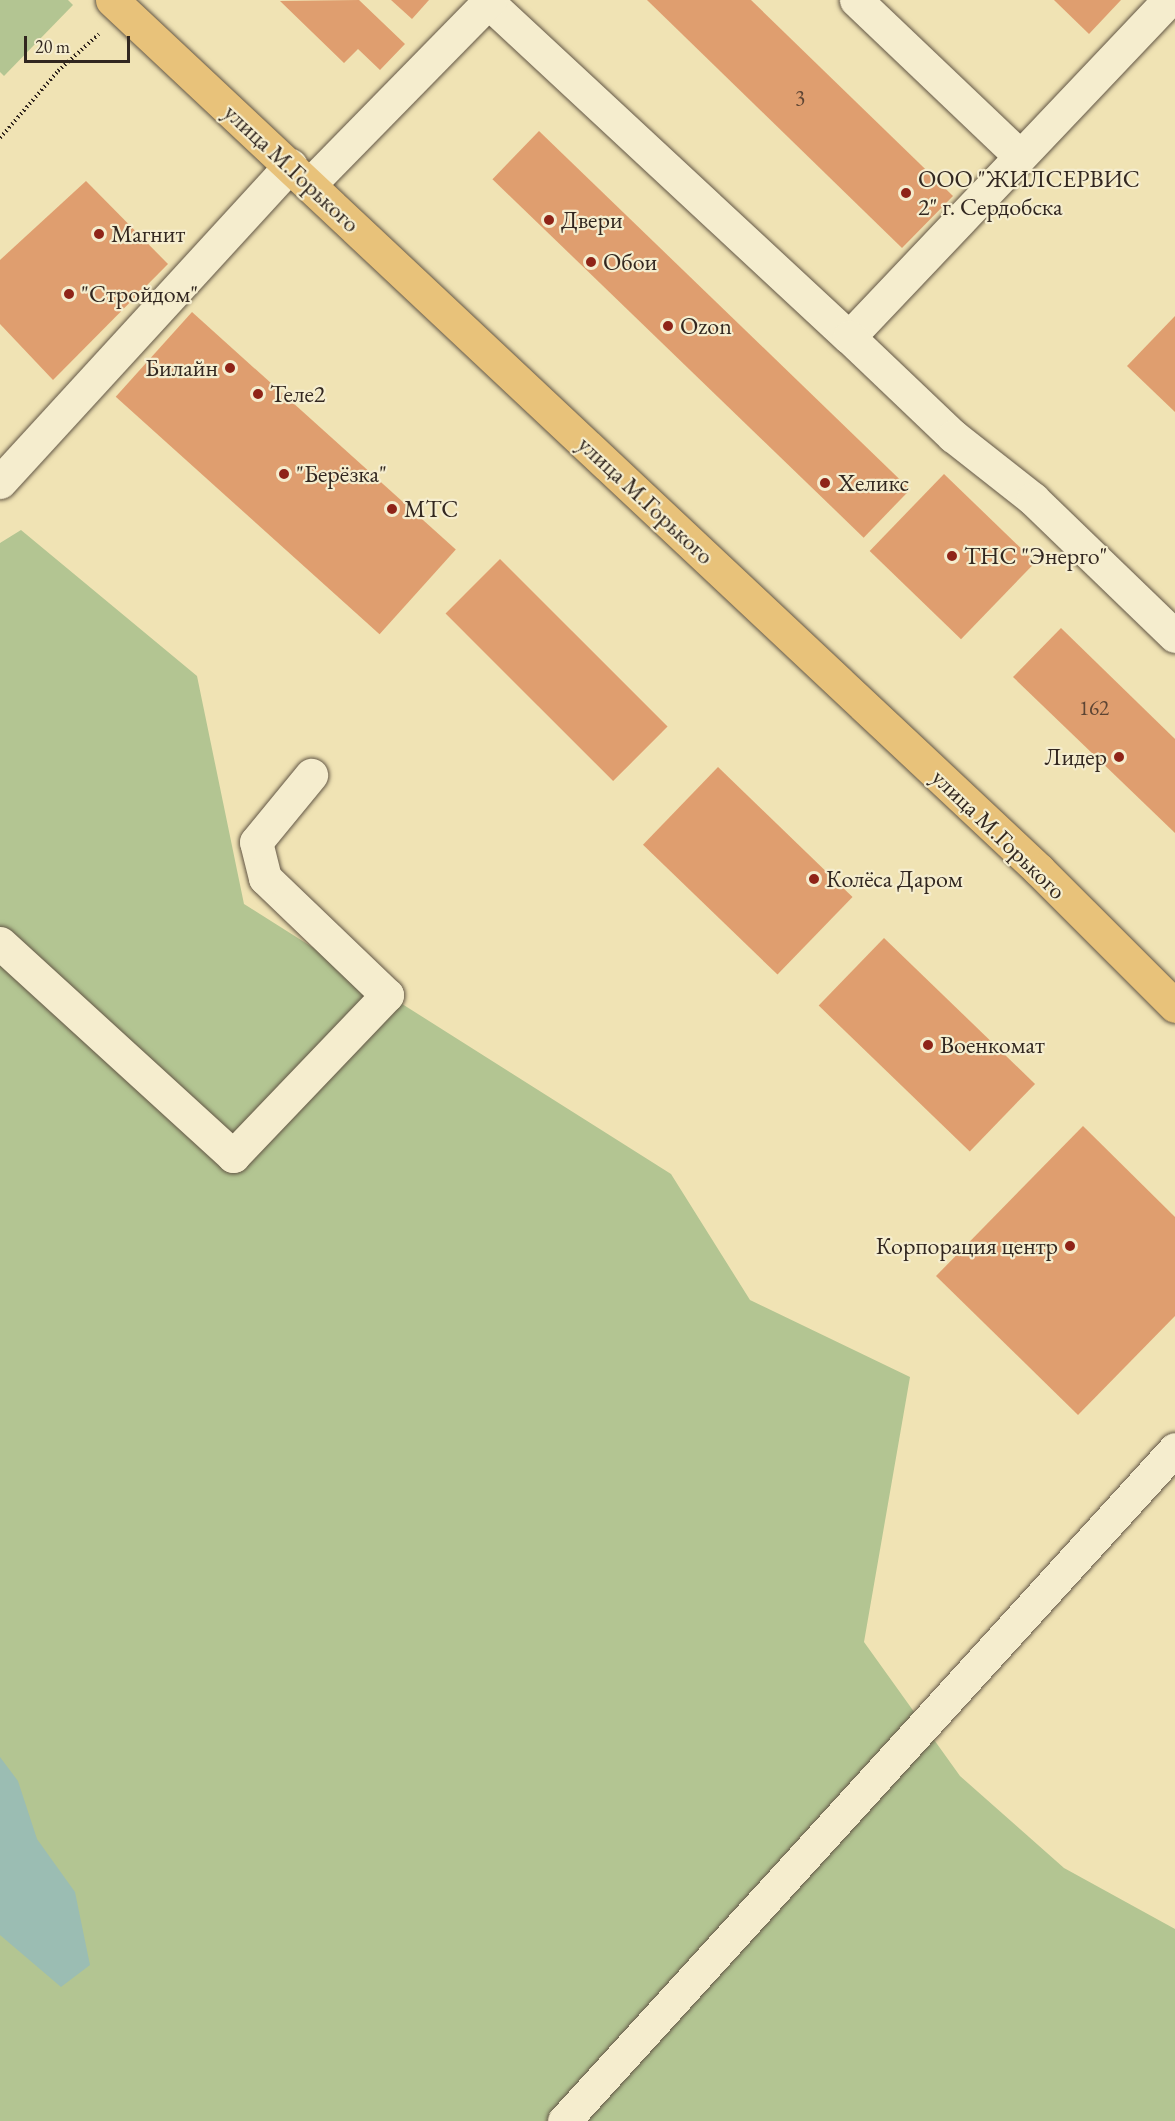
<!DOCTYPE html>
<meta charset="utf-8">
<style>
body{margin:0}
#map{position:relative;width:1175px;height:2121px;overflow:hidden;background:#f0e3b4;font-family:"EB Garamond",serif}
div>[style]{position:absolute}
.green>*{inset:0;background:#b3c592}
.water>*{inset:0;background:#9bbdb3}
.building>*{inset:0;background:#df9e6f;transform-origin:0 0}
.path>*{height:4px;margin-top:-2px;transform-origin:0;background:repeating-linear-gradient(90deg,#322720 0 1.5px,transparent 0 4.5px)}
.roads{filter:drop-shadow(0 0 2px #625645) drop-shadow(0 0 2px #625645)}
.minor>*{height:33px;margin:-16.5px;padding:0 16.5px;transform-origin:16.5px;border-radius:16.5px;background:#f5edce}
.major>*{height:33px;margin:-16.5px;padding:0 16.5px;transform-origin:16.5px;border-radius:16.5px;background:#e8c27a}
.dots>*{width:16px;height:16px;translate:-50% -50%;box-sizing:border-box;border:3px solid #f5edce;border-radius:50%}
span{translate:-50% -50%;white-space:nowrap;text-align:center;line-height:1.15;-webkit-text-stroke:4.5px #f5edce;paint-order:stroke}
.number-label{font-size:21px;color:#5d4534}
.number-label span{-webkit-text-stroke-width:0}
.street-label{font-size:24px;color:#322720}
.poi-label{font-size:24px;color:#322720}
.left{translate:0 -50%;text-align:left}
.right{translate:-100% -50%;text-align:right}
.scale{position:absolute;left:24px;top:36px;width:106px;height:27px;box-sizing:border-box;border:3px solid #322720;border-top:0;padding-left:8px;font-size:18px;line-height:21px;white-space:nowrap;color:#322720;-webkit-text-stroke:4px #f5edce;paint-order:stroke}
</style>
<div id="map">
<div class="green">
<div style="clip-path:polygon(0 0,68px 0,73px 5px,4px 76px,0 72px)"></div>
<div style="clip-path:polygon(21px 530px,197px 676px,244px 904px,671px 1174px,750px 1300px,910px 1377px,864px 1642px,960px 1776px,1064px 1868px,1175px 1929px,1175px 2121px,0 2121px,0 543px)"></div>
</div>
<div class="water">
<div style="clip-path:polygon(0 1757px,18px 1781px,37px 1839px,75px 1892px,90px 1965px,61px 1987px,0 1935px)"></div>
</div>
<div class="building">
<div style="clip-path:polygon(359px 0,405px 44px,380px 70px,358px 49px,344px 63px,280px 1px)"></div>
<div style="clip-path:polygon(391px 0,429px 0,412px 19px)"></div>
<div style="clip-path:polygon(647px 0,751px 0,953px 196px,902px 248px)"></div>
<div style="clip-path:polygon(1054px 0,1121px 0,1089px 34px)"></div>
<div style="left:539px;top:131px;width:516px;height:67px;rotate:44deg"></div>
<div style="clip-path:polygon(86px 181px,168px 264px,53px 380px,0 324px,0 260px)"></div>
<div style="left:192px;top:312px;width:355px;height:114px;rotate:42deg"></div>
<div style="clip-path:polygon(1175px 316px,1175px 412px,1127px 366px)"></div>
<div style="left:944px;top:474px;width:127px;height:107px;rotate:44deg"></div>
<div style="left:500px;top:559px;width:237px;height:77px;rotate:45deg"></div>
<div style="clip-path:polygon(1061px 628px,1175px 739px,1175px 833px,1013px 677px)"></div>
<div style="left:718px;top:767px;width:187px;height:108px;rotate:44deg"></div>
<div style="left:884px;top:938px;width:210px;height:94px;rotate:44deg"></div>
<div style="clip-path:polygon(1083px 1126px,1175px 1217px,1175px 1316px,1078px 1415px,936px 1276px)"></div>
</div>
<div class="path">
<div style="left:0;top:138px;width:89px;rotate:-49.1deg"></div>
<div style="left:58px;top:71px;width:55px;rotate:-42.1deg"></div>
</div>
<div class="roads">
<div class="minor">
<div style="left:856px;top:0;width:226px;rotate:43.6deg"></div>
<div style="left:488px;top:2px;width:492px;rotate:42.9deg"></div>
<div style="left:849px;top:337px;width:465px;rotate:-46.5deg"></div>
<div style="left:310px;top:184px;width:257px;rotate:-45.6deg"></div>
<div style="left:849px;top:337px;width:144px;rotate:43.6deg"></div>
<div style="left:953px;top:436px;width:102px;rotate:38.2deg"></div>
<div style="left:1033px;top:499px;width:197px;rotate:44deg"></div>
<div style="left:0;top:482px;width:430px;rotate:-47.5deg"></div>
<div style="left:0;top:943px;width:316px;rotate:42.4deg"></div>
<div style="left:233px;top:1156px;width:223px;rotate:-46.3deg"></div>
<div style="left:387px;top:995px;width:169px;rotate:-136.2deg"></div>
<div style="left:265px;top:878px;width:37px;rotate:-104deg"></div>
<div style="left:256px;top:842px;width:87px;rotate:-50.6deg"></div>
<div style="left:564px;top:2121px;width:908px;rotate:-47.72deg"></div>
</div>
<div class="major">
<div style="left:112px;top:0;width:1271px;rotate:43.18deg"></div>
<div style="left:1039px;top:870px;width:192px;rotate:45deg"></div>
</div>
</div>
<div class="dots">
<div style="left:906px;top:193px;background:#8f2418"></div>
<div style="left:549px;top:220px;background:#8f2418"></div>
<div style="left:99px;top:234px;background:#8f2418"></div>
<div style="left:591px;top:262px;background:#8f2418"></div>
<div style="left:69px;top:294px;background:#8f2418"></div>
<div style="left:668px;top:326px;background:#8f2418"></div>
<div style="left:230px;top:368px;background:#8f2418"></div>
<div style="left:258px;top:394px;background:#8f2418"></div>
<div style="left:284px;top:474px;background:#8f2418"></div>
<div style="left:825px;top:483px;background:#8f2418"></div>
<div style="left:392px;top:509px;background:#8f2418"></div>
<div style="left:952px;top:556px;background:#8f2418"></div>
<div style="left:1119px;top:757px;background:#8f2418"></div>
<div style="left:814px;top:879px;background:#8f2418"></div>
<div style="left:928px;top:1045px;background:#8f2418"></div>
<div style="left:1070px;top:1246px;background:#8f2418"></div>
</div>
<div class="number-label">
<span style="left:800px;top:98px">3</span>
<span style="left:1094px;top:708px">162</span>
</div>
<div class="street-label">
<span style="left:292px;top:168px;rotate:43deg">улица М.Горького</span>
<span style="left:646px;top:500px;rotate:43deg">улица М.Горького</span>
<span style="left:999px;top:834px;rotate:44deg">улица М.Горького</span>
</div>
<div class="poi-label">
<span class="left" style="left:918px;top:193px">ООО "ЖИЛСЕРВИС<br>2" г. Сердобска</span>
<span class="left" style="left:561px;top:220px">Двери</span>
<span class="left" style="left:111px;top:234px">Магнит</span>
<span class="left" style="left:603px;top:262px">Обои</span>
<span class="left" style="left:81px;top:294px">"Стройдом"</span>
<span class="left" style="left:680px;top:326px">Ozon</span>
<span class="right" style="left:218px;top:368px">Билайн</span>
<span class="left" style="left:270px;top:394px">Теле2</span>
<span class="left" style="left:296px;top:474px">"Берёзка"</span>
<span class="left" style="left:838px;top:483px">Хеликс</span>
<span class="left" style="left:404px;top:509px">МТС</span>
<span class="left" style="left:964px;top:556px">ТНС "Энерго"</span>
<span class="right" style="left:1107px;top:757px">Лидер</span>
<span class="left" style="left:826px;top:879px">Колёса Даром</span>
<span class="left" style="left:940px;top:1045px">Военкомат</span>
<span class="right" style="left:1058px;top:1246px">Корпорация центр</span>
</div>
<div class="scale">20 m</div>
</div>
